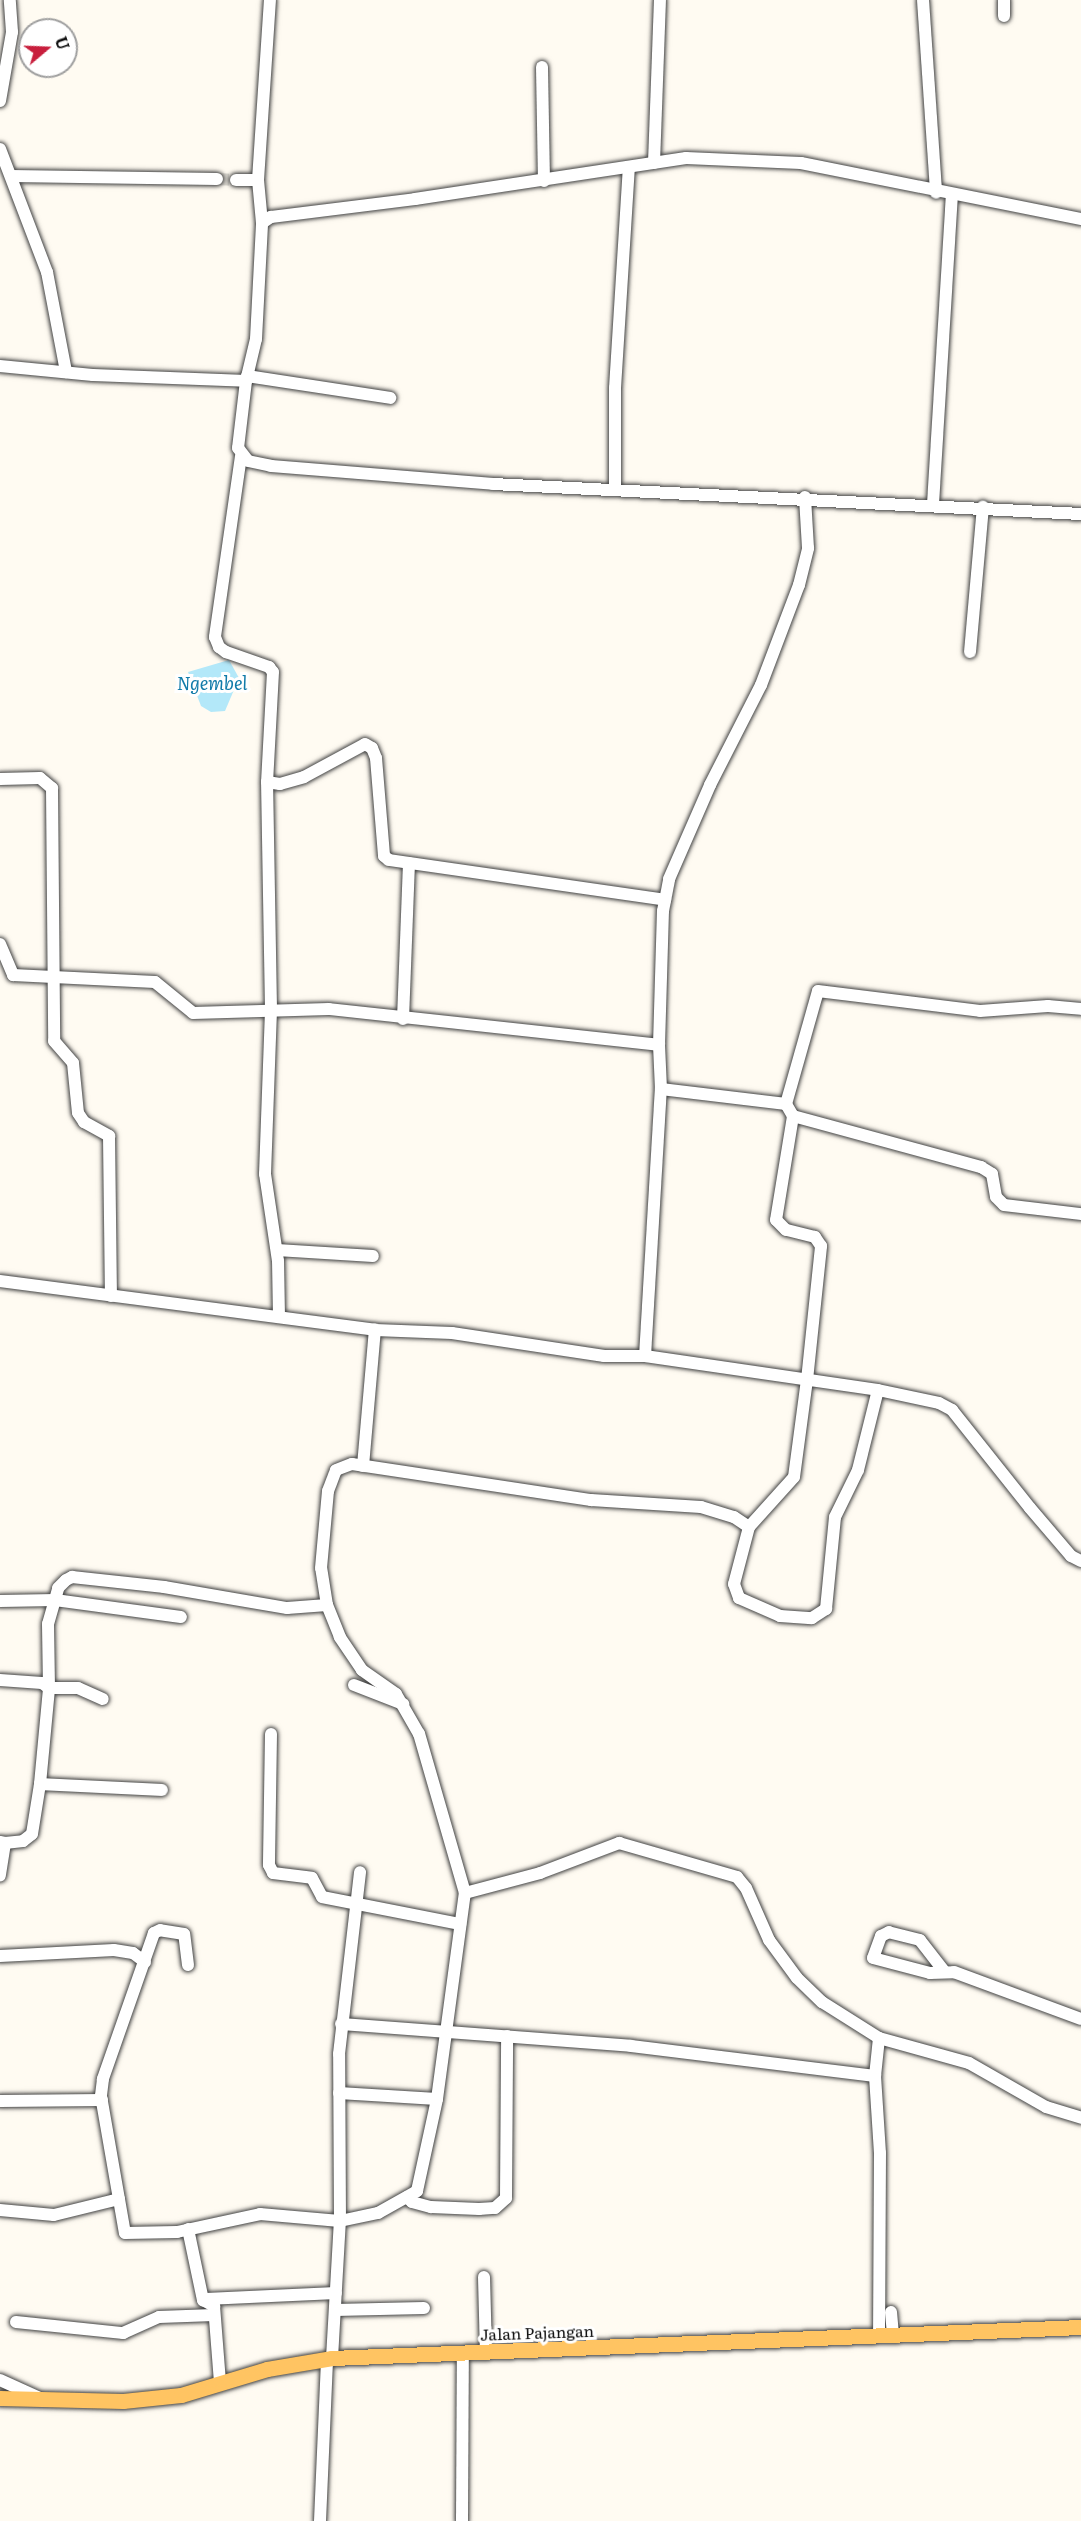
<!DOCTYPE html>
<style>
body{margin:0}
#map{position:relative;width:1081px;height:2521px;overflow:hidden;background:#fffbf2;font-family:Literata,serif}
div>[style]{position:absolute}
.water>*{inset:0;background:#b3e8f9}
.minor-tunnel>*{height:12px;margin-top:-6px;transform-origin:0;background:repeating-linear-gradient(90deg,#dbd8d0 0 12px,transparent 0 18px)}
.roads{filter:drop-shadow(0 0 2px #424242) drop-shadow(0 0 2px #424242)}
.minor>*{height:12px;margin:-6px;padding:0 6px;transform-origin:6px;border-radius:6px;background:#fff}
.major>*{height:15px;margin:-7.5px;padding:0 7.5px;transform-origin:7.5px;border-radius:7.5px;background:#ffc462}
span{translate:-50% -50%;white-space:nowrap;text-align:center;line-height:1.15;-webkit-text-stroke:6px #fff;paint-order:stroke}
.street-label{font-size:16px;color:#0f0f0f}
.water-label{font-size:18px;color:#117ba9;font-style:italic}
.north{position:absolute;left:18px;top:18px;width:60px;height:60px;box-sizing:border-box;background:#fff;border:2px solid #9f9f9f;border-radius:50%;rotate:71deg;font-size:16px;font-weight:700;line-height:24px;text-align:center;color:#0f0f0f}
.north::after{content:'';display:block;margin:auto;width:21px;height:27px;background:#c81f3d;clip-path:polygon(50% 0,100% 100%,50% 72%,0 100%)}
</style>
<div id="map">
<div class="water">
<div style="clip-path:polygon(229px 660px,239px 678px,225px 711px,211px 712px,201px 706px,188px 672px)"></div>
</div>
<div class="minor-tunnel">
<div style="left:217px;top:179px;width:19px;rotate:3deg"></div>
</div>
<div class="roads">
<div class="minor">
<div style="left:923px;top:0;width:193px;rotate:86.1deg"></div>
<div style="left:1004px;top:0;width:16px;rotate:90deg"></div>
<div style="left:542px;top:67px;width:114px;rotate:89deg"></div>
<div style="left:0;top:101px;width:70px;rotate:-80.1deg"></div>
<div style="left:12px;top:32px;width:32px;rotate:-94deg"></div>
<div style="left:0;top:149px;width:132px;rotate:69.1deg"></div>
<div style="left:47px;top:272px;width:102px;rotate:79.2deg"></div>
<div style="left:654px;top:163px;width:163px;rotate:-87.9deg"></div>
<div style="left:11px;top:176px;width:206px;rotate:0.8deg"></div>
<div style="left:236px;top:180px;width:22px"></div>
<div style="left:262px;top:223px;width:43px;rotate:-95.3deg"></div>
<div style="left:258px;top:180px;width:180px;rotate:-86.2deg"></div>
<div style="left:0;top:366px;width:93px;rotate:5.5deg"></div>
<div style="left:93px;top:375px;width:153px;rotate:2.2deg"></div>
<div style="left:246px;top:381px;width:43px;rotate:-76.6deg"></div>
<div style="left:256px;top:339px;width:116px;rotate:-87deg"></div>
<div style="left:262px;top:223px;width:11px;rotate:-34deg"></div>
<div style="left:271px;top:217px;width:145px;rotate:-7.1deg"></div>
<div style="left:415px;top:199px;width:274px;rotate:-8.6deg"></div>
<div style="left:686px;top:158px;width:115px;rotate:2.5deg"></div>
<div style="left:801px;top:163px;width:286px;rotate:11.3deg"></div>
<div style="left:247px;top:376px;width:145px;rotate:8.7deg"></div>
<div style="left:246px;top:381px;width:67px;rotate:96.8deg"></div>
<div style="left:238px;top:448px;width:16px;rotate:52deg"></div>
<div style="left:248px;top:461px;width:24px;rotate:12deg"></div>
<div style="left:271px;top:466px;width:223px;rotate:4.6deg"></div>
<div style="left:493px;top:484px;width:589px;rotate:2.92deg"></div>
<div style="left:241px;top:456px;width:183px;rotate:98.2deg"></div>
<div style="left:215px;top:637px;width:11px;rotate:68deg"></div>
<div style="left:219px;top:647px;width:9px;rotate:36deg"></div>
<div style="left:226px;top:652px;width:46px;rotate:19.2deg"></div>
<div style="left:269px;top:667px;width:6px;rotate:51deg"></div>
<div style="left:273px;top:672px;width:110px;rotate:93.1deg"></div>
<div style="left:615px;top:490px;width:102px;rotate:-90deg"></div>
<div style="left:615px;top:388px;width:220px;rotate:-86.4deg"></div>
<div style="left:933px;top:504px;width:309px;rotate:-86.5deg"></div>
<div style="left:970px;top:652px;width:146px;rotate:-84.9deg"></div>
<div style="left:0;top:779px;width:40px;rotate:-1.4deg"></div>
<div style="left:40px;top:778px;width:16px;rotate:40deg"></div>
<div style="left:52px;top:788px;width:253px;rotate:89.5deg"></div>
<div style="left:54px;top:1041px;width:29px;rotate:49deg"></div>
<div style="left:73px;top:1063px;width:50px;rotate:84.3deg"></div>
<div style="left:78px;top:1113px;width:11px;rotate:56deg"></div>
<div style="left:84px;top:1122px;width:29px;rotate:29deg"></div>
<div style="left:109px;top:1136px;width:160px;rotate:89.3deg"></div>
<div style="left:0;top:944px;width:34px;rotate:67deg"></div>
<div style="left:13px;top:975px;width:142px;rotate:2.8deg"></div>
<div style="left:155px;top:982px;width:49px;rotate:39.2deg"></div>
<div style="left:193px;top:1013px;width:136px;rotate:-1.7deg"></div>
<div style="left:329px;top:1009px;width:332px;rotate:6.2deg"></div>
<div style="left:659px;top:1045px;width:44px;rotate:87.4deg"></div>
<div style="left:661px;top:1089px;width:126px;rotate:6.8deg"></div>
<div style="left:786px;top:1104px;width:14px;rotate:60deg"></div>
<div style="left:793px;top:1116px;width:195px;rotate:15.2deg"></div>
<div style="left:981px;top:1167px;width:13px;rotate:32deg"></div>
<div style="left:992px;top:1174px;width:23px;rotate:80deg"></div>
<div style="left:996px;top:1197px;width:11px;rotate:45deg"></div>
<div style="left:1004px;top:1205px;width:78px;rotate:6.7deg"></div>
<div style="left:403px;top:1019px;width:156px;rotate:-87.8deg"></div>
<div style="left:659px;top:1045px;width:134px;rotate:-88.3deg"></div>
<div style="left:663px;top:911px;width:33px;rotate:-79deg"></div>
<div style="left:669px;top:879px;width:103px;rotate:-66.4deg"></div>
<div style="left:710px;top:785px;width:112px;rotate:-63deg"></div>
<div style="left:761px;top:685px;width:107px;rotate:-69.2deg"></div>
<div style="left:799px;top:585px;width:38px;rotate:-76deg"></div>
<div style="left:808px;top:548px;width:51px;rotate:-93.4deg"></div>
<div style="left:786px;top:1104px;width:117px;rotate:-74.2deg"></div>
<div style="left:818px;top:991px;width:163px;rotate:7deg"></div>
<div style="left:980px;top:1011px;width:68px;rotate:-4.2deg"></div>
<div style="left:1048px;top:1006px;width:33px;rotate:5deg"></div>
<div style="left:277px;top:1250px;width:96px;rotate:3.6deg"></div>
<div style="left:0;top:1281px;width:378px;rotate:7.4deg"></div>
<div style="left:375px;top:1330px;width:77px;rotate:2.2deg"></div>
<div style="left:452px;top:1333px;width:154px;rotate:8.6deg"></div>
<div style="left:604px;top:1356px;width:41px"></div>
<div style="left:645px;top:1356px;width:235px;rotate:8.3deg"></div>
<div style="left:878px;top:1390px;width:62px;rotate:12deg"></div>
<div style="left:939px;top:1403px;width:15px;rotate:28deg"></div>
<div style="left:952px;top:1410px;width:125px;rotate:51.5deg"></div>
<div style="left:1030px;top:1508px;width:63px;rotate:49.5deg"></div>
<div style="left:1071px;top:1556px;width:11px;rotate:27deg"></div>
<div style="left:279px;top:1317px;width:56px;rotate:-91deg"></div>
<div style="left:278px;top:1261px;width:88px;rotate:-98.5deg"></div>
<div style="left:265px;top:1174px;width:165px;rotate:-87.9deg"></div>
<div style="left:271px;top:1009px;width:227px;rotate:-91deg"></div>
<div style="left:267px;top:782px;width:13px;rotate:9deg"></div>
<div style="left:280px;top:784px;width:25px;rotate:-16deg"></div>
<div style="left:304px;top:777px;width:69px;rotate:-28.4deg"></div>
<div style="left:365px;top:744px;width:8px;rotate:30deg"></div>
<div style="left:372px;top:748px;width:11px;rotate:68deg"></div>
<div style="left:376px;top:758px;width:98px;rotate:85.3deg"></div>
<div style="left:384px;top:856px;width:6px;rotate:39deg"></div>
<div style="left:389px;top:860px;width:279px;rotate:8.2deg"></div>
<div style="left:645px;top:1356px;width:267px;rotate:-86.6deg"></div>
<div style="left:363px;top:1466px;width:137px;rotate:-85deg"></div>
<div style="left:749px;top:1527px;width:67px;rotate:-48deg"></div>
<div style="left:794px;top:1477px;width:98px;rotate:-82.4deg"></div>
<div style="left:807px;top:1380px;width:135px;rotate:-84deg"></div>
<div style="left:821px;top:1246px;width:11px;rotate:-124deg"></div>
<div style="left:815px;top:1237px;width:30px;rotate:-166deg"></div>
<div style="left:786px;top:1230px;width:14px;rotate:-135deg"></div>
<div style="left:776px;top:1220px;width:105px;rotate:-80.7deg"></div>
<div style="left:0;top:1601px;width:55px;rotate:-1deg"></div>
<div style="left:55px;top:1600px;width:127px;rotate:7.7deg"></div>
<div style="left:0;top:1680px;width:42px;rotate:4.1deg"></div>
<div style="left:42px;top:1683px;width:9px;rotate:36deg"></div>
<div style="left:49px;top:1688px;width:29px"></div>
<div style="left:78px;top:1688px;width:27px;rotate:24deg"></div>
<div style="left:354px;top:1685px;width:53px;rotate:21.2deg"></div>
<div style="left:271px;top:1734px;width:131px;rotate:90.9deg"></div>
<div style="left:269px;top:1865px;width:9px;rotate:63deg"></div>
<div style="left:273px;top:1873px;width:39px;rotate:7deg"></div>
<div style="left:312px;top:1878px;width:21px;rotate:62deg"></div>
<div style="left:322px;top:1897px;width:141px;rotate:11.1deg"></div>
<div style="left:40px;top:1784px;width:96px;rotate:-84.6deg"></div>
<div style="left:49px;top:1688px;width:64px;rotate:-90.9deg"></div>
<div style="left:48px;top:1624px;width:37px;rotate:-74deg"></div>
<div style="left:58px;top:1588px;width:11px;rotate:-45deg"></div>
<div style="left:66px;top:1580px;width:7px;rotate:-27deg"></div>
<div style="left:72px;top:1577px;width:93px;rotate:6.2deg"></div>
<div style="left:164px;top:1587px;width:125px;rotate:9.7deg"></div>
<div style="left:287px;top:1608px;width:40px;rotate:-4.3deg"></div>
<div style="left:0;top:1842px;width:5px;rotate:11deg"></div>
<div style="left:5px;top:1843px;width:33px;rotate:99deg"></div>
<div style="left:5px;top:1843px;width:18px;rotate:-6deg"></div>
<div style="left:23px;top:1841px;width:11px;rotate:-38deg"></div>
<div style="left:32px;top:1834px;width:51px;rotate:-80.9deg"></div>
<div style="left:40px;top:1784px;width:122px;rotate:2.8deg"></div>
<div style="left:465px;top:1893px;width:78px;rotate:-14.9deg"></div>
<div style="left:540px;top:1873px;width:85px;rotate:-20.8deg"></div>
<div style="left:619px;top:1843px;width:123px;rotate:16.1deg"></div>
<div style="left:737px;top:1877px;width:14px;rotate:51deg"></div>
<div style="left:746px;top:1888px;width:57px;rotate:66.1deg"></div>
<div style="left:769px;top:1940px;width:47px;rotate:53.6deg"></div>
<div style="left:797px;top:1978px;width:35px;rotate:44deg"></div>
<div style="left:822px;top:2002px;width:67px;rotate:32.3deg"></div>
<div style="left:879px;top:2038px;width:38px;rotate:96deg"></div>
<div style="left:0;top:1956px;width:114px;rotate:-3deg"></div>
<div style="left:114px;top:1950px;width:19px;rotate:9deg"></div>
<div style="left:133px;top:1953px;width:15px;rotate:37deg"></div>
<div style="left:188px;top:1965px;width:31px;rotate:-97deg"></div>
<div style="left:184px;top:1934px;width:24px;rotate:-171deg"></div>
<div style="left:160px;top:1930px;width:7px;rotate:153deg"></div>
<div style="left:154px;top:1933px;width:155px;rotate:109.3deg"></div>
<div style="left:103px;top:2079px;width:17px;rotate:97deg"></div>
<div style="left:101px;top:2096px;width:139px;rotate:80.1deg"></div>
<div style="left:125px;top:2233px;width:52px;rotate:-1.1deg"></div>
<div style="left:177px;top:2232px;width:85px;rotate:-12.2deg"></div>
<div style="left:260px;top:2214px;width:80px;rotate:5deg"></div>
<div style="left:340px;top:2221px;width:39px;rotate:-12deg"></div>
<div style="left:378px;top:2213px;width:45px;rotate:-29.4deg"></div>
<div style="left:417px;top:2191px;width:94px;rotate:-77.7deg"></div>
<div style="left:437px;top:2099px;width:208px;rotate:-82.3deg"></div>
<div style="left:465px;top:1893px;width:166px;rotate:-106.1deg"></div>
<div style="left:419px;top:1734px;width:46px;rotate:-119.9deg"></div>
<div style="left:396px;top:1694px;width:42px;rotate:-144.8deg"></div>
<div style="left:362px;top:1670px;width:40px;rotate:-124deg"></div>
<div style="left:340px;top:1637px;width:35px;rotate:-112deg"></div>
<div style="left:327px;top:1605px;width:37px;rotate:-99deg"></div>
<div style="left:321px;top:1568px;width:77px;rotate:-84.8deg"></div>
<div style="left:328px;top:1491px;width:22px;rotate:-69deg"></div>
<div style="left:336px;top:1470px;width:17px;rotate:-21deg"></div>
<div style="left:352px;top:1464px;width:242px;rotate:8.6deg"></div>
<div style="left:591px;top:1500px;width:110px;rotate:3.6deg"></div>
<div style="left:701px;top:1507px;width:34px;rotate:17deg"></div>
<div style="left:734px;top:1517px;width:18px;rotate:34deg"></div>
<div style="left:749px;top:1527px;width:59px;rotate:104.7deg"></div>
<div style="left:734px;top:1584px;width:15px;rotate:70deg"></div>
<div style="left:739px;top:1598px;width:45px;rotate:23.7deg"></div>
<div style="left:780px;top:1616px;width:32px;rotate:4deg"></div>
<div style="left:812px;top:1618px;width:17px;rotate:-33deg"></div>
<div style="left:826px;top:1609px;width:92px;rotate:-84.4deg"></div>
<div style="left:835px;top:1517px;width:52px;rotate:-63.9deg"></div>
<div style="left:858px;top:1470px;width:82px;rotate:-76deg"></div>
<div style="left:944px;top:1971px;width:39px;rotate:-128deg"></div>
<div style="left:920px;top:1940px;width:32px;rotate:-166deg"></div>
<div style="left:889px;top:1932px;width:9px;rotate:153deg"></div>
<div style="left:881px;top:1936px;width:23px;rotate:110deg"></div>
<div style="left:873px;top:1958px;width:59px;rotate:14.7deg"></div>
<div style="left:930px;top:1973px;width:24px;rotate:-2deg"></div>
<div style="left:954px;top:1972px;width:135px;rotate:20.3deg"></div>
<div style="left:341px;top:2024px;width:291px;rotate:4.3deg"></div>
<div style="left:631px;top:2046px;width:246px;rotate:7deg"></div>
<div style="left:875px;top:2076px;width:77px;rotate:86.3deg"></div>
<div style="left:880px;top:2153px;width:184px;rotate:90.3deg"></div>
<div style="left:879px;top:2038px;width:93px;rotate:15.5deg"></div>
<div style="left:969px;top:2063px;width:89px;rotate:29.7deg"></div>
<div style="left:1046px;top:2107px;width:37px;rotate:17deg"></div>
<div style="left:339px;top:2093px;width:98px;rotate:3.5deg"></div>
<div style="left:0;top:2101px;width:102px;rotate:-0.6deg"></div>
<div style="left:407px;top:2197px;width:7px;rotate:45deg"></div>
<div style="left:412px;top:2202px;width:20px;rotate:15deg"></div>
<div style="left:431px;top:2207px;width:48px;rotate:2.4deg"></div>
<div style="left:479px;top:2209px;width:16px;rotate:-4deg"></div>
<div style="left:495px;top:2208px;width:15px;rotate:-42deg"></div>
<div style="left:506px;top:2198px;width:162px;rotate:-89.6deg"></div>
<div style="left:0;top:2210px;width:54px;rotate:5.3deg"></div>
<div style="left:54px;top:2215px;width:67px;rotate:-13.8deg"></div>
<div style="left:188px;top:2229px;width:73px;rotate:78.1deg"></div>
<div style="left:203px;top:2300px;width:13px;rotate:29deg"></div>
<div style="left:214px;top:2306px;width:77px;rotate:85.5deg"></div>
<div style="left:484px;top:2277px;width:74px;rotate:88.5deg"></div>
<div style="left:206px;top:2299px;width:130px;rotate:-2.6deg"></div>
<div style="left:335px;top:2310px;width:89px;rotate:-1.3deg"></div>
<div style="left:891px;top:2312px;width:25px;rotate:85deg"></div>
<div style="left:16px;top:2322px;width:108px;rotate:5.9deg"></div>
<div style="left:123px;top:2333px;width:39px;rotate:-24deg"></div>
<div style="left:159px;top:2317px;width:55px;rotate:-2.1deg"></div>
<div style="left:332px;top:2358px;width:137px;rotate:-86.7deg"></div>
<div style="left:340px;top:2221px;width:167px;rotate:-90.3deg"></div>
<div style="left:339px;top:2054px;width:183px;rotate:-83.4deg"></div>
<div style="left:0;top:2380px;width:46px;rotate:24.3deg"></div>
<div style="left:320px;top:2521px;width:161px;rotate:-87.5deg"></div>
<div style="left:462px;top:2521px;width:169px;rotate:-89.7deg"></div>
</div>
<div class="major">
<div style="left:0;top:2398px;width:123px;rotate:1.4deg"></div>
<div style="left:123px;top:2401px;width:58px;rotate:-5.9deg"></div>
<div style="left:181px;top:2395px;width:90px;rotate:-16.8deg"></div>
<div style="left:267px;top:2369px;width:66px;rotate:-9.6deg"></div>
<div style="left:332px;top:2358px;width:750px;rotate:-2.37deg"></div>
</div>
</div>
<div class="street-label">
<span style="left:537px;top:2332px;rotate:-2deg">Jalan Pajangan</span>
</div>
<div class="water-label">
<span style="left:212px;top:683px">Ngembel</span>
</div>
<div class="north">U</div>
</div>
